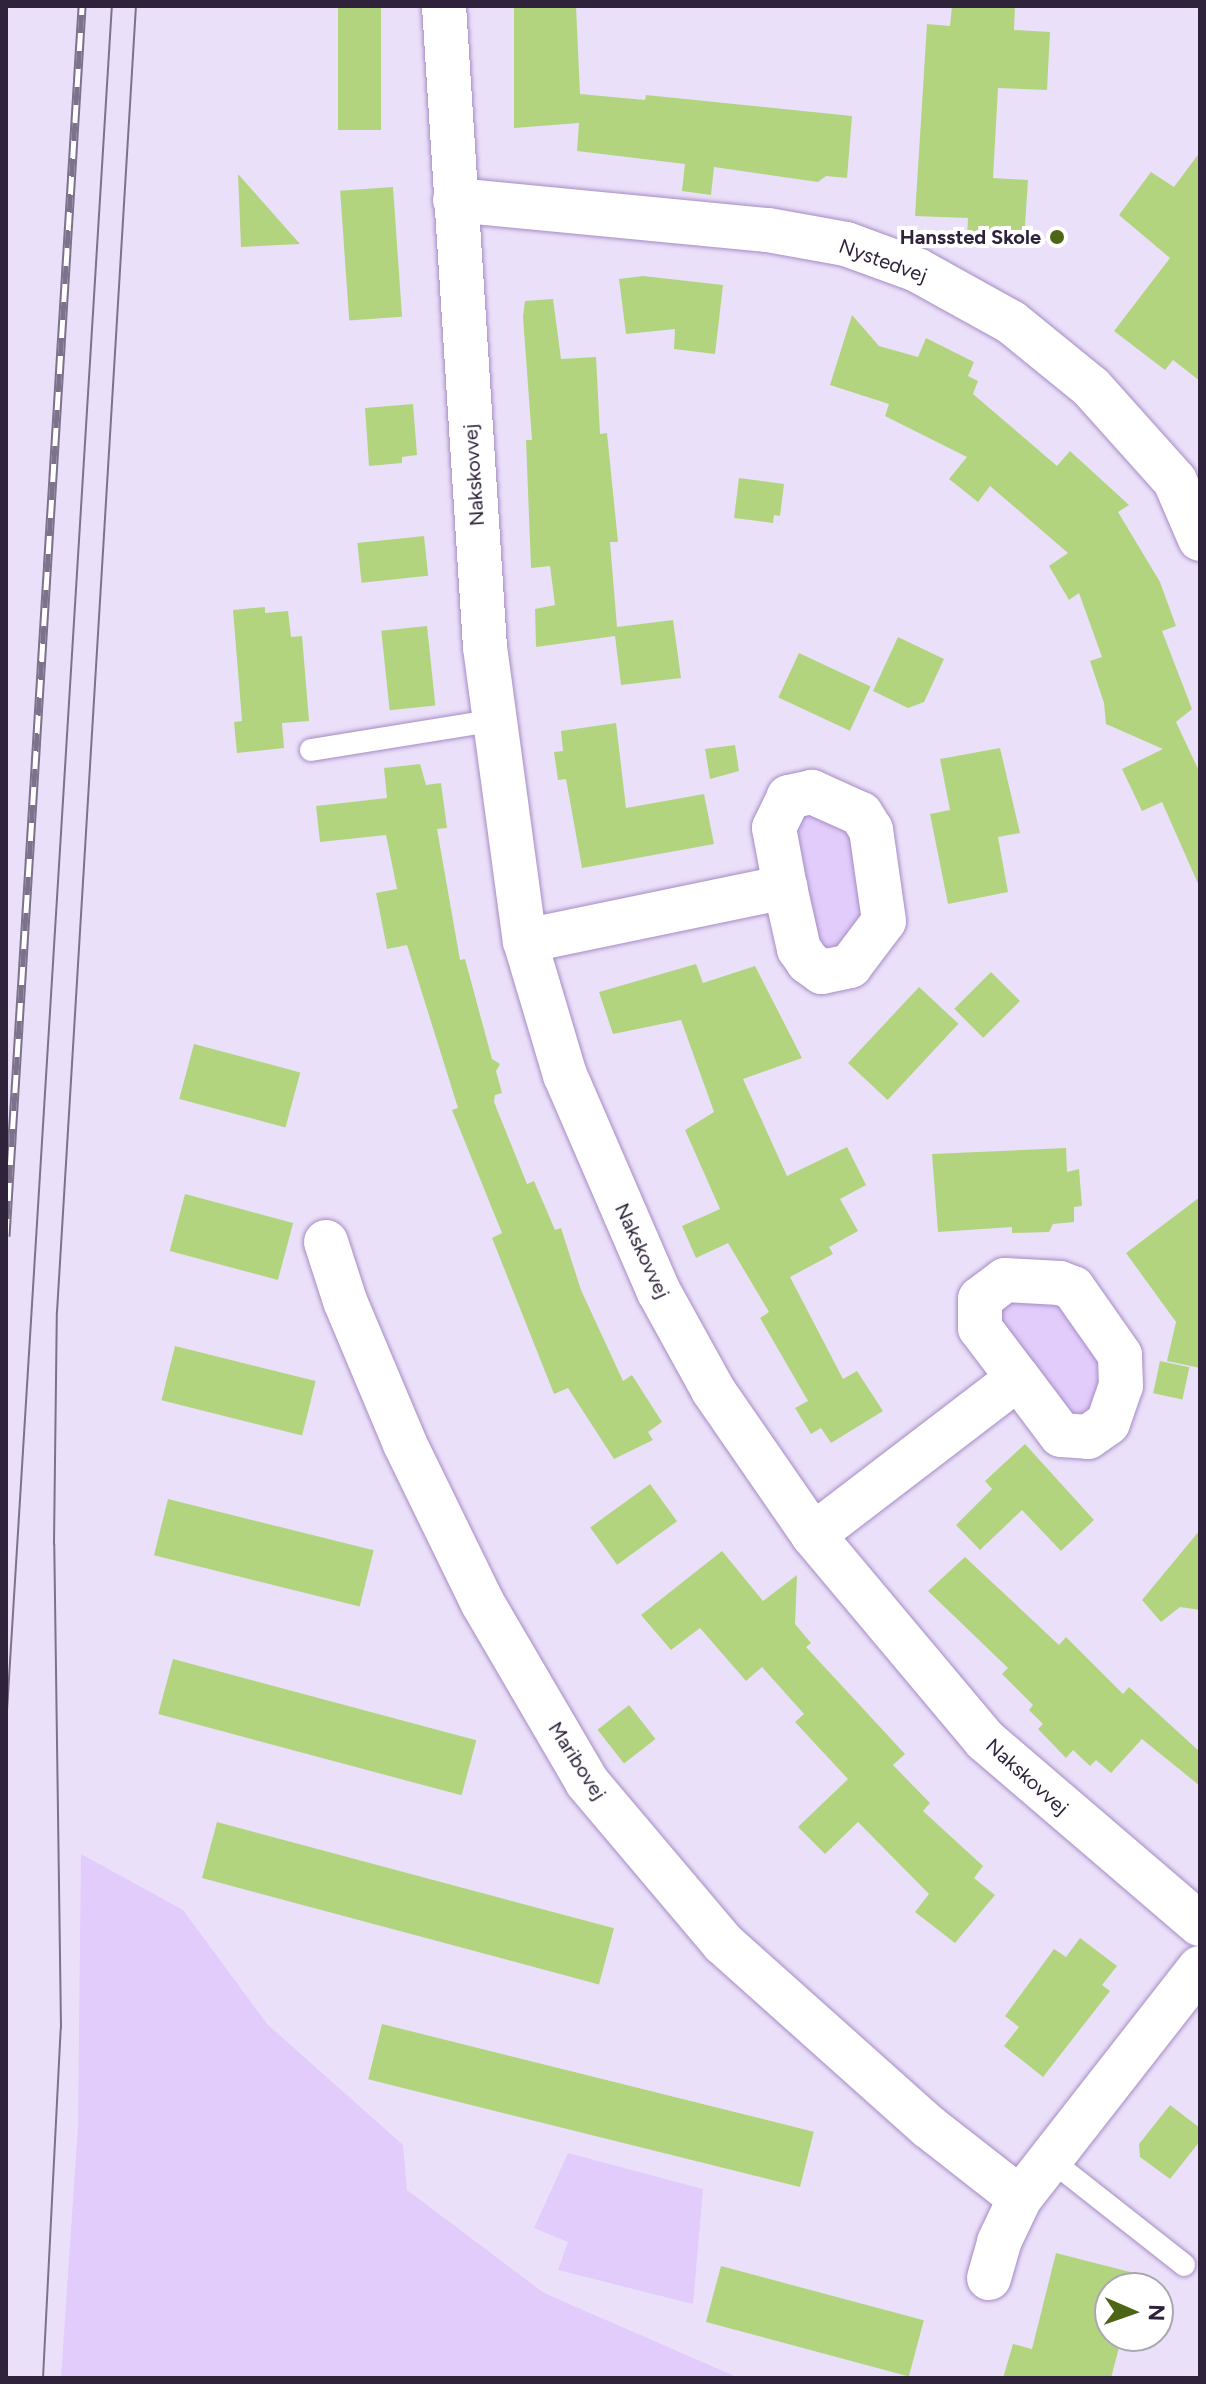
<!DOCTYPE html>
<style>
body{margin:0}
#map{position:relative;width:1206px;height:2384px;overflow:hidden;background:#ebe0f9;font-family:Figtree,sans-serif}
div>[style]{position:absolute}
.green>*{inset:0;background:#e1ccfb}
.building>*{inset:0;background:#b3d47e;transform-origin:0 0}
.roads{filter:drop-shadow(0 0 2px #a68bc5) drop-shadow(0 0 2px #a68bc5)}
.lane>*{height:22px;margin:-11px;padding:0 11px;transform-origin:11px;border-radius:11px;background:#fff}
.street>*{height:44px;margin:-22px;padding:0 22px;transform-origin:22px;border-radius:22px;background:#fff}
.tram>*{height:2px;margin:-1px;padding:0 1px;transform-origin:1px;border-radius:1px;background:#7d728b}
.rail>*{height:9px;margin-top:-4.5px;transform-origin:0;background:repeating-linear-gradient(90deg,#fff 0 18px,#7d728b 0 36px);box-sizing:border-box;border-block:2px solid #7d728b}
.dots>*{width:22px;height:22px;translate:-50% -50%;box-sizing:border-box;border:4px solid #fff;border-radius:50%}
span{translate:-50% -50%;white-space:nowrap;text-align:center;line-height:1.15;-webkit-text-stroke:8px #fff;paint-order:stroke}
.poi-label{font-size:20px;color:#2e233b;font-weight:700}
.right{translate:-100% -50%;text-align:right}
.street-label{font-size:20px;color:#2e233b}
.frame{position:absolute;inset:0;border:8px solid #2e233b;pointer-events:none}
.north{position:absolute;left:1094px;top:2272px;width:80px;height:80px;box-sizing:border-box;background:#fff;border:2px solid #aba7b1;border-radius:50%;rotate:92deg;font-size:22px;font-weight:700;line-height:32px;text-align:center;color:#2e233b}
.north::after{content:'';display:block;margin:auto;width:28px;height:36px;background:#4d6616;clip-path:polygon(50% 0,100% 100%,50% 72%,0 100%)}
</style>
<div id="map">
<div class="green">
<div style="clip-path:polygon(806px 810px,853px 827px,872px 909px,834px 955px,812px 946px,790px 820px)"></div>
<div style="clip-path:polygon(1051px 1294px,1116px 1368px,1098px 1412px,1077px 1421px,996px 1321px,999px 1302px)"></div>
<div style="clip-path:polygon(81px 1854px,183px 1910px,267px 2024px,403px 2145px,407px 2190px,544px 2293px,739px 2378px,61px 2378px,78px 2126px)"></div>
<div style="clip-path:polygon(568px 2153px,703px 2189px,693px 2304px,558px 2270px,568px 2242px,534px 2228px)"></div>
</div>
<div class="building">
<div style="left:338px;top:6px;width:43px;height:124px"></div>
<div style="clip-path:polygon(514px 6px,576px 6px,580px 94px,645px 100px,646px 95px,852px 116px,847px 178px,826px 176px,818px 182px,714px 167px,711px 195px,682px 191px,685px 164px,577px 151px,579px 123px,514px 128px)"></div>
<div style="clip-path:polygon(952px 6px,1015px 6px,1014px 30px,1050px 32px,1047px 90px,998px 88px,993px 178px,1028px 180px,1024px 240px,967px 237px,968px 218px,915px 216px,927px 24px,950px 26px)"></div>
<div style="clip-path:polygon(1200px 152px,1200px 381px,1173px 360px,1165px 370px,1114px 331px,1170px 258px,1119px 215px,1151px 172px,1174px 187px)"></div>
<div style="clip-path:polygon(238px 174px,300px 244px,241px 247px)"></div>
<div style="left:393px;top:187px;width:130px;height:53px;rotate:86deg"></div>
<div style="clip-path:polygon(643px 276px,723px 285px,715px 354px,674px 349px,675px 329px,626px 334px,619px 279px)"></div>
<div style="clip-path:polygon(553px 299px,561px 359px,596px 357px,600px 434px,607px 433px,618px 542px,610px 542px,617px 627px,673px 620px,681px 678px,621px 685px,615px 636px,536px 647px,535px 609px,555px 605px,550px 566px,531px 568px,526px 440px,532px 440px,523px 317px,525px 301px)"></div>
<div style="clip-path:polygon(852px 315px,879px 346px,918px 357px,926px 338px,974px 362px,968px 376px,978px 381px,973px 394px,1057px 466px,1070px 451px,1129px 505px,1118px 512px,1160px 582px,1176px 626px,1162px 631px,1192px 709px,1176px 722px,1200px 773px,1200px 888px,1162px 802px,1142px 811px,1122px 769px,1163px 749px,1106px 724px,1104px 703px,1090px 661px,1102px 657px,1079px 593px,1069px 600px,1049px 566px,1068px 553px,990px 486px,978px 502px,949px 479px,967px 457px,885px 416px,889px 404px,830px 385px)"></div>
<div style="clip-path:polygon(413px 404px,417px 455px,402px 457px,402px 463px,369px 466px,365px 408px)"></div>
<div style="clip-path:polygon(739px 478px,784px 484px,780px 516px,774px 515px,773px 523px,734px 518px)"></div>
<div style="left:424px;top:536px;width:40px;height:67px;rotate:84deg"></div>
<div style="clip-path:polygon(265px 607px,265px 613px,288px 611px,291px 637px,302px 636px,309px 721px,282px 723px,284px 748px,237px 753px,234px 722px,242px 721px,233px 610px)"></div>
<div style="left:427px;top:626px;width:80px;height:46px;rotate:84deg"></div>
<div style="clip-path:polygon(898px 637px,944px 659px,924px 702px,908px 708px,873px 691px)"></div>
<div style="left:799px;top:653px;width:79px;height:49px;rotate:25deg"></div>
<div style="clip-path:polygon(616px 723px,626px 808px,704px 794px,714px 844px,582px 868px,566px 779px,558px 780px,554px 752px,563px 751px,561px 731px)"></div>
<div style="clip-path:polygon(735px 745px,739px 771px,710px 779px,705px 749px)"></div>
<div style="clip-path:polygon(1000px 748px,1020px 833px,998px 837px,1008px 892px,948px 904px,930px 814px,950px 810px,940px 759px)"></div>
<div style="clip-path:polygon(420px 764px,426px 785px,441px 783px,447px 828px,437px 829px,460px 960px,465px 959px,492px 1059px,500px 1064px,496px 1071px,502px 1093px,495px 1095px,494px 1102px,527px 1184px,534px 1181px,555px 1230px,561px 1228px,581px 1290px,623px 1381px,632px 1375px,662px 1422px,648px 1432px,653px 1440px,614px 1459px,568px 1388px,554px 1394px,492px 1238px,502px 1233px,452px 1110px,458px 1108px,407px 945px,387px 949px,376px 893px,397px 889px,386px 835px,320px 842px,316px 806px,387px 798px,384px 768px)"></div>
<div style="clip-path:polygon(696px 964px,703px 983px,755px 966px,802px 1058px,743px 1079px,787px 1176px,847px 1147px,866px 1185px,840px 1199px,858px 1231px,829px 1247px,833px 1254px,790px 1277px,843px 1379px,857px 1371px,883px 1411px,831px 1443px,821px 1428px,811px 1434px,795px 1408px,808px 1401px,760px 1318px,769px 1312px,728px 1243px,696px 1258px,682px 1226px,720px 1209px,685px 1130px,714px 1112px,681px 1020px,613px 1034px,599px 992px)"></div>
<div style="left:991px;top:972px;width:41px;height:52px;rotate:45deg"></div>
<div style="left:919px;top:987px;width:54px;height:104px;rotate:43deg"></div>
<div style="left:194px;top:1044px;width:110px;height:57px;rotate:15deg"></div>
<div style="clip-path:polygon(1066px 1148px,1067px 1172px,1079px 1169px,1082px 1206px,1074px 1207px,1074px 1222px,1053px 1224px,1049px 1232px,1012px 1233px,1012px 1227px,938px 1232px,932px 1154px)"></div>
<div style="left:185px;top:1194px;width:112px;height:59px;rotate:15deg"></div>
<div style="clip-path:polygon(1200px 1197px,1200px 1368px,1167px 1361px,1176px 1322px,1126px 1253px)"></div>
<div style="left:175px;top:1346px;width:145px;height:56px;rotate:14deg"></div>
<div style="left:1160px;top:1361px;width:30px;height:33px;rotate:12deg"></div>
<div style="clip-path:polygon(1025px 1444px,1094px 1520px,1061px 1551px,1022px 1510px,980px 1550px,956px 1525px,992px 1489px,985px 1481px)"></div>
<div style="left:650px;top:1484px;width:46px;height:74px;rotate:54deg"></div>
<div style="left:168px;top:1499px;width:212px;height:58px;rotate:14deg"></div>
<div style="clip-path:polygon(1200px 1530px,1200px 1610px,1180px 1607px,1161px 1622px,1142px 1600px)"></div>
<div style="clip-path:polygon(722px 1551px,763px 1601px,797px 1575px,795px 1624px,811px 1643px,806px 1647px,905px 1754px,893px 1765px,930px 1803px,923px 1811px,983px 1866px,974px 1878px,995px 1895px,955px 1943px,915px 1912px,929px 1894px,858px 1822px,825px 1854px,798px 1827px,848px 1779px,795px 1722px,804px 1714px,762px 1667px,746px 1681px,700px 1628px,671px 1650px,641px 1615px)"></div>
<div style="clip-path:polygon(965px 1557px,1059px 1645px,1066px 1637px,1123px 1694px,1129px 1687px,1200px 1752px,1200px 1786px,1142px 1739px,1111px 1773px,1096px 1760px,1090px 1766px,1073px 1750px,1066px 1758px,1038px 1729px,1043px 1724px,1029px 1710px,1033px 1705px,1002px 1674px,1008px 1668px,928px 1591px)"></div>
<div style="left:173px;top:1659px;width:314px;height:57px;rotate:15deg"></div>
<div style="left:629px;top:1705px;width:43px;height:40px;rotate:52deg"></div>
<div style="left:217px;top:1822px;width:411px;height:58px;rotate:15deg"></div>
<div style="clip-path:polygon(1080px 1938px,1117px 1966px,1102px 1985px,1110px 1991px,1043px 2077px,1004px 2046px,1019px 2027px,1005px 2016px,1054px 1949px,1066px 1957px)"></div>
<div style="left:382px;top:2024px;width:445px;height:57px;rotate:14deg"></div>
<div style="clip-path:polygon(1170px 2105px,1200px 2128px,1200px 2141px,1170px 2179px,1140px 2157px,1139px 2144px)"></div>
<div style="clip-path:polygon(1056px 2253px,1138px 2274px,1134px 2288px,1110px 2288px,1110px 2336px,1122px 2336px,1111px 2378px,1003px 2378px,1013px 2344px,1032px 2349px)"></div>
<div style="left:721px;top:2266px;width:210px;height:58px;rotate:15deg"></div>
</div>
<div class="roads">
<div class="lane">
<div style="left:311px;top:750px;width:187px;rotate:-9.2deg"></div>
<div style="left:1052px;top:2161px;width:168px;rotate:38.2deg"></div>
</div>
<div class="street">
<div style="left:444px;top:6px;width:642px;rotate:86.34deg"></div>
<div style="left:485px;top:647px;width:297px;rotate:82.3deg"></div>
<div style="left:525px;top:941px;width:140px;rotate:73.4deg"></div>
<div style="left:565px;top:1075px;width:236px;rotate:66.6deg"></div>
<div style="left:659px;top:1292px;width:112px;rotate:61.1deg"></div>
<div style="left:713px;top:1390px;width:176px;rotate:55.4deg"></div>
<div style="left:813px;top:1535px;width:268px;rotate:50deg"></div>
<div style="left:985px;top:1740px;width:283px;rotate:40.6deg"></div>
<div style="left:455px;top:200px;width:314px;rotate:5.5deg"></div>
<div style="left:768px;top:230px;width:79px;rotate:10.2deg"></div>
<div style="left:846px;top:244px;width:76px;rotate:20.1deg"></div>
<div style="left:917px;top:270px;width:107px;rotate:29deg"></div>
<div style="left:1011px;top:322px;width:103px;rotate:39.1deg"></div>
<div style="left:1091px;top:387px;width:126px;rotate:48.2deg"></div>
<div style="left:1175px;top:481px;width:63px;rotate:66.7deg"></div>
<div style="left:525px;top:941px;width:266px;rotate:-11.7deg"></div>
<div style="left:785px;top:887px;width:64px;rotate:77.3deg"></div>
<div style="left:799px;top:949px;width:16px;rotate:55deg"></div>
<div style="left:808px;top:962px;width:17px;rotate:36deg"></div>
<div style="left:822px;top:972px;width:29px;rotate:-12deg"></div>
<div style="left:850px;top:966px;width:56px;rotate:-52.9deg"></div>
<div style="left:884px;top:921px;width:92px;rotate:-98.1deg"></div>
<div style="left:871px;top:830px;width:19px;rotate:-122deg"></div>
<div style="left:861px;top:814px;width:54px;rotate:-155.8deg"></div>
<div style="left:812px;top:792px;width:24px;rotate:168deg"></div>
<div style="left:789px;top:797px;width:34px;rotate:116deg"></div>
<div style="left:774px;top:828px;width:60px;rotate:79.4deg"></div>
<div style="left:326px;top:1242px;width:62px;rotate:72.1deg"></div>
<div style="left:345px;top:1301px;width:155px;rotate:67.2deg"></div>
<div style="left:405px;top:1444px;width:176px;rotate:64deg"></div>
<div style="left:482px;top:1602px;width:208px;rotate:59.7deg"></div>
<div style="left:587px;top:1782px;width:211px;rotate:49.8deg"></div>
<div style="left:723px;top:1943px;width:276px;rotate:41.8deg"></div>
<div style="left:929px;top:2127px;width:115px;rotate:38deg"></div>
<div style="left:813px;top:1535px;width:258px;rotate:-37.4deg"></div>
<div style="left:1018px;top:1378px;width:71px;rotate:53deg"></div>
<div style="left:1061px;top:1435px;width:27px;rotate:4deg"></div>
<div style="left:1088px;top:1437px;width:24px;rotate:-35deg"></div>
<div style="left:1108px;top:1423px;width:39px;rotate:-71deg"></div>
<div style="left:1121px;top:1386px;width:31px;rotate:-92deg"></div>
<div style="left:1120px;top:1355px;width:82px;rotate:-125deg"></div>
<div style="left:1073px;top:1288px;width:14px;rotate:-159deg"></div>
<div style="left:1060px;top:1283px;width:55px;rotate:-176.9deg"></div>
<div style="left:1005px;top:1280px;width:31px;rotate:143deg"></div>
<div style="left:980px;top:1299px;width:29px;rotate:90deg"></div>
<div style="left:980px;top:1328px;width:63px;rotate:52.8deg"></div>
<div style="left:989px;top:2278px;width:37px;rotate:-74deg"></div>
<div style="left:999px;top:2242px;width:49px;rotate:-64.5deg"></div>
<div style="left:1020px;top:2198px;width:292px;rotate:-52deg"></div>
</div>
</div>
<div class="tram">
<div style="left:6px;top:1727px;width:1724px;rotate:-86.48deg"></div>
<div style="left:43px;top:2378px;width:350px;rotate:-87.1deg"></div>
<div style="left:61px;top:2028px;width:484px;rotate:-90.8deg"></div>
<div style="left:54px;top:1544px;width:232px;rotate:-89.3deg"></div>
<div style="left:57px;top:1312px;width:1308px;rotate:-86.54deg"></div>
</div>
<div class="rail">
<div style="left:6px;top:1236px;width:1232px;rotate:-86.46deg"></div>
</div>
<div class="dots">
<div style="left:1057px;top:237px;background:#4d6616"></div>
</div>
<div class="poi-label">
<span class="right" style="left:1041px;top:237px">Hanssted Skole</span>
</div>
<div class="street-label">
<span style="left:883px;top:261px;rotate:20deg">Nystedvej</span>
<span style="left:474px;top:475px;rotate:-94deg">Nakskovvej</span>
<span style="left:642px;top:1251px;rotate:65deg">Nakskovvej</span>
<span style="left:577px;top:1761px;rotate:57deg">Maribovej</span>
<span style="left:1027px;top:1777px;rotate:42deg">Nakskovvej</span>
</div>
<div class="frame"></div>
<div class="north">N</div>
</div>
